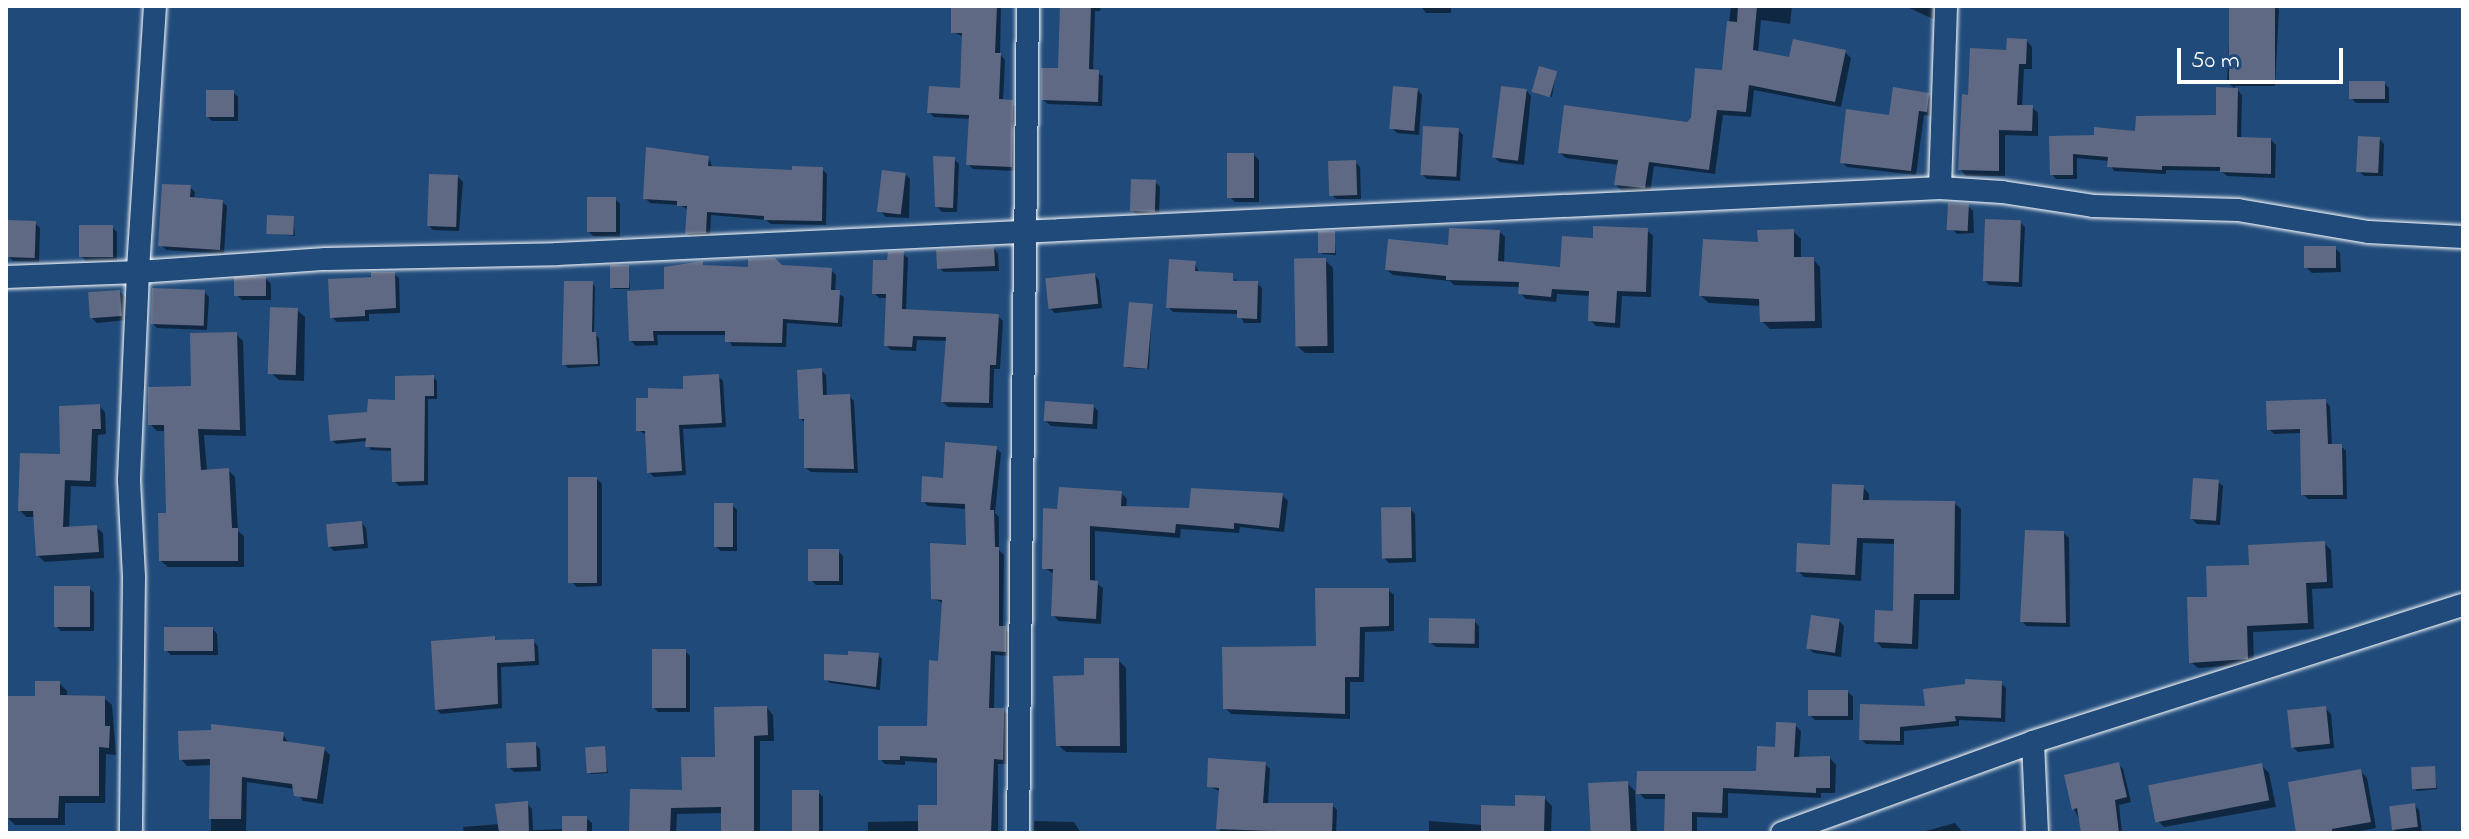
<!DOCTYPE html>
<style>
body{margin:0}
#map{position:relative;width:2469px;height:839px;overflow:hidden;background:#1f4a7a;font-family:"Indie Flower",sans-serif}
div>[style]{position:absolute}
.shadow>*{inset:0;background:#0007}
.building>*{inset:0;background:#606983;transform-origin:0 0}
.roads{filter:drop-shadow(0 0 2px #fff) drop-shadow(0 0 2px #fff)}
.minor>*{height:22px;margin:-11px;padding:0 11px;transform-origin:11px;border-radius:11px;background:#1f4a7a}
span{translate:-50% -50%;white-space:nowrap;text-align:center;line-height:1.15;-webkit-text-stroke:8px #1f4a7a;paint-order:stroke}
.frame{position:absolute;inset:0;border:8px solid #fff;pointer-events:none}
.scale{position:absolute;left:2177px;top:48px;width:166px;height:36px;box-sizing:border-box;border:4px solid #fff;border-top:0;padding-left:10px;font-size:24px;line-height:28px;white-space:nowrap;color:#fff;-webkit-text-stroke:6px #1f4a7a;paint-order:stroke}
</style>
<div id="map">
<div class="shadow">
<div style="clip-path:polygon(954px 6px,1001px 6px,1000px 54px,1005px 60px,1003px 101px,1017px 107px,1016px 171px,973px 169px,968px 164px,971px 119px,934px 117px,929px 112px,962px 90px,964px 37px,953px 32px)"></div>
<div style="clip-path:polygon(1062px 6px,1101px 6px,1100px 11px,1095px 11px,1093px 71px,1103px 76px,1102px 106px,1048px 104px,1043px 100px,1060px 70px)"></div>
<div style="clip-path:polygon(1421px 6px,1451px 6px,1451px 13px,1426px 13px)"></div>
<div style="clip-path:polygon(1727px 6px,1792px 6px,1790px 24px,1761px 20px,1758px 53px,1791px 60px,1845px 52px,1851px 58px,1841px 107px,1754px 90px,1751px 117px,1723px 115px,1715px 174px,1654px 166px,1650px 193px,1622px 191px,1616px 185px,1619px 165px,1566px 158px,1560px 153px,1688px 124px,1724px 72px,1731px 6px)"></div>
<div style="clip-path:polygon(1905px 6px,1938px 6px,1933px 19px)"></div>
<div style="clip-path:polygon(2231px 6px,2275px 6px,2279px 9px,2275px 86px,2234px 86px,2242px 95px,2241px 139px,2271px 140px,2276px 145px,2275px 178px,2227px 176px,2221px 171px,2166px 170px,2166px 174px,2114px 171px,2109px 161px,2077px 158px,2077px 179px,2056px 179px,2052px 174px,2051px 138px,2137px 133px,2218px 117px,2236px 90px,2227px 81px)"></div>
<div style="clip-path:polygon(2026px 40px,2032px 47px,2032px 69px,2024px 69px,2022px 107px,2032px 107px,2038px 113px,2038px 136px,2005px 135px,2005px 176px,1966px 176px,1960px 169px,1970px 97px,2008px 52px)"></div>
<div style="clip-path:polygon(1556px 72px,1552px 97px,1537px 94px,1535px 92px)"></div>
<div style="clip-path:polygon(2384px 83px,2389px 88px,2389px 103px,2356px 103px,2351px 98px)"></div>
<div style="clip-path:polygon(1418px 90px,1422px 95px,1419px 135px,1397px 133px,1392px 128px)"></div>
<div style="clip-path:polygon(1527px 91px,1531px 96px,1524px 165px,1500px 162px,1495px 158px)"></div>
<div style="clip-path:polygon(233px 92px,238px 97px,238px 121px,212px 121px,207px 116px)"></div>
<div style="clip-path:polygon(1928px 94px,1933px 99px,1931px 116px,1924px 115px,1916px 175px,1847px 167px,1842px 162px,1891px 117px)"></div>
<div style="clip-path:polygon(1458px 130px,1463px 135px,1460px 181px,1427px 179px,1422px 174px)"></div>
<div style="clip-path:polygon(2379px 139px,2384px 144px,2383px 176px,2364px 176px,2359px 171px)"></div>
<div style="clip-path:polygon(1254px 155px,1259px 160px,1259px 202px,1235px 202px,1230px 197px)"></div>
<div style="clip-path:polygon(708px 157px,713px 168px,794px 172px,822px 169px,827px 174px,826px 225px,771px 224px,766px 220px,711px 215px,710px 237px,692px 238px,687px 233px,689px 210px,679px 205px,650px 203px,645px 198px)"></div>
<div style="clip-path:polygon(954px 159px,959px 164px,957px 212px,942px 212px,937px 207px)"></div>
<div style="clip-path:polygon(1355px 162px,1360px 167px,1361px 199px,1336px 199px,1331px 194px)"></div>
<div style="clip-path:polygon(905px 174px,910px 179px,909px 218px,886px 217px,881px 212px)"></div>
<div style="clip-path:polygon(458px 177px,463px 182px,459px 231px,433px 230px,428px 225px)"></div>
<div style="clip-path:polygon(1155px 182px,1160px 187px,1159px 216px,1137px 215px,1132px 210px)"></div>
<div style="clip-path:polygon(190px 187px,195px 192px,194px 200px,222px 202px,227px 206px,224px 254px,166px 250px,161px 245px)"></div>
<div style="clip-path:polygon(615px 199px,620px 204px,620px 237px,593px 236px,588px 231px)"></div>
<div style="clip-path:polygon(1968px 206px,1973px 211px,1974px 233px,1957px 234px,1952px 229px)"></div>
<div style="clip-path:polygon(293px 218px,295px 236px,268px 233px)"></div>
<div style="clip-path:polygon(2020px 222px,2025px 227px,2022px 287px,1989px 285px,1984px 280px)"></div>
<div style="clip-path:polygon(35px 223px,40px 228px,39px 262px,13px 261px,8px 256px)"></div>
<div style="clip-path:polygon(112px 227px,117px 232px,117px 261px,86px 261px,81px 256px)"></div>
<div style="clip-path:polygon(1647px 230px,1653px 236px,1651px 297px,1622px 296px,1620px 328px,1596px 326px,1590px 320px,1591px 296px,1557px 294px,1556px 302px,1526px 299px,1520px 293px,1520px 287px,1454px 285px,1450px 281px,1393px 275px,1387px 270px,1500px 232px,1505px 237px,1504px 264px,1562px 269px,1595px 240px)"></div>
<div style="clip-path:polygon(1793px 231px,1801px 239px,1801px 259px,1813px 259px,1820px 267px,1822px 328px,1770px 329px,1762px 321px,1761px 306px,1709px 303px,1701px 296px,1760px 244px)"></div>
<div style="clip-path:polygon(1334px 233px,1336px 255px,1322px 254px,1320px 252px)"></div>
<div style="clip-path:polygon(2335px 248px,2340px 253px,2341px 272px,2312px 273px,2307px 268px)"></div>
<div style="clip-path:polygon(994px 249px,998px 254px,999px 271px,944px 272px,939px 268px)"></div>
<div style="clip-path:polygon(903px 254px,908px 258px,906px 311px,998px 316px,1003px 321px,1000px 369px,994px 369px,993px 408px,948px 407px,943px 402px,948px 341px,917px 340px,916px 351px,891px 350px,886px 345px,888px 298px,879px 298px,874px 293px,889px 262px)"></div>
<div style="clip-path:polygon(1325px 260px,1333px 268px,1334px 353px,1305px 353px,1297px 346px)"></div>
<div style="clip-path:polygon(1195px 263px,1199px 273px,1232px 275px,1234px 291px,1235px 278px,1237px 283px,1257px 283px,1262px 288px,1261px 323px,1244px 323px,1239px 314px,1173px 312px,1168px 307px)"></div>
<div style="clip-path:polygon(628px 267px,630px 289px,614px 289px,612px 287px)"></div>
<div style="clip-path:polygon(781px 267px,831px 270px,836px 275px,835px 292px,844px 297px,842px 327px,787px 323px,786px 347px,732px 346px,727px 335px,657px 335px,658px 345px,636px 346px,631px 341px,666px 291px,750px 269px)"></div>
<div style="clip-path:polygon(394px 274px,399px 278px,400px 313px,369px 314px,369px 321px,337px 322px,332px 317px,330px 281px)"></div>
<div style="clip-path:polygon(1095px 275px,1099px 280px,1102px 308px,1055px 313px,1050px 308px)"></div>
<div style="clip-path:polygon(266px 279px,271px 284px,271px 300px,242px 300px,237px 295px)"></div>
<div style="clip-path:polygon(592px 283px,595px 287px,594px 333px,599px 338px,600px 366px,568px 368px,564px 364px)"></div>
<div style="clip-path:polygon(120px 292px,125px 297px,126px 320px,97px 323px,92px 318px)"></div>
<div style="clip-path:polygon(204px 292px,209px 297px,207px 330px,157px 328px,152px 323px)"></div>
<div style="clip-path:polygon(1152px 306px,1149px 369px,1128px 368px,1126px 366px)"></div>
<div style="clip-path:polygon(297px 310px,305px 317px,304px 381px,279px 380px,271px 373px)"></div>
<div style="clip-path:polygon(236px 334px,243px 341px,246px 436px,204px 435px,207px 471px,228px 470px,235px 477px,238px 531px,244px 536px,244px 567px,168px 567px,161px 561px,168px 515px,167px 431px,157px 431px,150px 424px,193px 388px)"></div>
<div style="clip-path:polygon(821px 370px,826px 375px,827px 397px,849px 396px,854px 401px,858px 473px,811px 472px,806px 468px,806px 424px,801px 419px)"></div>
<div style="clip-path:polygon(718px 376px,723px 381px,726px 427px,683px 429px,686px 475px,654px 477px,649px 472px,647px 435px,638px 430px,685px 391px)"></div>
<div style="clip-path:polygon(433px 377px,437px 381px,437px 399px,428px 399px,428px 485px,399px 486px,394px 481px,393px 451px,371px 450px,367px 441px,336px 444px,332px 440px)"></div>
<div style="clip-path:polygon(2325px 401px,2330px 406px,2332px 446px,2341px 446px,2346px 451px,2347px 499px,2308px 499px,2303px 494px,2302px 433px,2274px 434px,2269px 429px)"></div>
<div style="clip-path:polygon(99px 406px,105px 412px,106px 434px,98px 435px,96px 487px,71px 486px,69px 528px,96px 527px,103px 533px,104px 558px,45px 562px,38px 556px,36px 517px,26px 517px,20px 510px)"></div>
<div style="clip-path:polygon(1093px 406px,1098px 411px,1097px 429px,1051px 426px,1046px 421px)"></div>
<div style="clip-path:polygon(996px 448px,1001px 453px,995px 513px,999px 517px,999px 550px,1004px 555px,1003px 628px,1011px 634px,1011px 656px,995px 655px,994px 710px,1003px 710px,1009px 715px,1007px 764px,998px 764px,998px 833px,868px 833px,868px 822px,920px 821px,939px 807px,939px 763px,905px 761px,905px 765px,885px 764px,880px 759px,929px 728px,940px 663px,944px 604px,933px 598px,968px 548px,967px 509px,928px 506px,923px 501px,945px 480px)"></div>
<div style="clip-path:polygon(597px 479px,602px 484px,602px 586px,577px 587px,572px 582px)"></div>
<div style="clip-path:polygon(2218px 482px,2223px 486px,2220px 525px,2197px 524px,2192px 519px)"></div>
<div style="clip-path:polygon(1863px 487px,1869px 494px,1869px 502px,1954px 503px,1961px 509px,1960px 600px,1920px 600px,1918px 649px,1882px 648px,1876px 641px,1895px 613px,1896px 544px,1863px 543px,1861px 581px,1804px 577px,1798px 571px,1831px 547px)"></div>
<div style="clip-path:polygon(1121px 493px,1127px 499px,1126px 508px,1191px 511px,1282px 495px,1288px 501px,1284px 532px,1240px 527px,1239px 533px,1181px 529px,1180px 538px,1095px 531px,1095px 582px,1103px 588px,1101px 624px,1059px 621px,1053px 615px,1055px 574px,1044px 568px,1059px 512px)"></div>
<div style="clip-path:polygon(732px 505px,737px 510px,737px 551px,721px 551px,716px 547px)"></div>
<div style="clip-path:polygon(1410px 509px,1415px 514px,1416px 562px,1389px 563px,1384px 558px)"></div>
<div style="clip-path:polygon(362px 523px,366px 528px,368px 548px,334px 551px,329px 546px)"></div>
<div style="clip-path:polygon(2064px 533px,2069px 538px,2070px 627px,2026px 626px,2022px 621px)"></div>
<div style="clip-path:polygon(2324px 543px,2331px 550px,2333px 588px,2312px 589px,2314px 629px,2253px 632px,2254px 664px,2198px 668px,2191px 662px,2209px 599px,2251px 567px)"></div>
<div style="clip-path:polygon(838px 551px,843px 556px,843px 585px,816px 585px,811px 580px)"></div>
<div style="clip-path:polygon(89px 588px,94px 593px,94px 631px,61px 631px,56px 626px)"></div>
<div style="clip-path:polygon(1388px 590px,1394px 595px,1394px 631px,1365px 632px,1364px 682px,1350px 682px,1350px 719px,1231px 714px,1225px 708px,1318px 648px)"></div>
<div style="clip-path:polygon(1474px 621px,1479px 626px,1479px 648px,1436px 647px,1431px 643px)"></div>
<div style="clip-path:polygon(1839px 621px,1844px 626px,1841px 657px,1814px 653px,1809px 649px)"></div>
<div style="clip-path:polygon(213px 629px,217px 634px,218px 655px,171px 655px,166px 650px)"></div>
<div style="clip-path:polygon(494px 638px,498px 642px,533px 641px,538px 646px,539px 665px,501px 667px,502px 708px,441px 714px,436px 709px)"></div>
<div style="clip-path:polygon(685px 651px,690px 656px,690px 712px,658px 712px,653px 707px)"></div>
<div style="clip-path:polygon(878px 655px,882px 659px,880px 690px,830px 683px,826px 679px)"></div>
<div style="clip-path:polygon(1118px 660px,1126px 668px,1127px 753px,1066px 752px,1058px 745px)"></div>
<div style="clip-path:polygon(59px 683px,67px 691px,67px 697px,104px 698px,112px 705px,116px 755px,106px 754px,105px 803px,65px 803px,65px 825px,15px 825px,7px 817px,37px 698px)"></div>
<div style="clip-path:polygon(2001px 683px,2006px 688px,2005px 722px,1959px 720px,1959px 726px,1904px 731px,1904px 745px,1866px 744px,1861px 739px,1927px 708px)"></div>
<div style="clip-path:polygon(1848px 692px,1853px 697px,1853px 720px,1815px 720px,1810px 715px)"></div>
<div style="clip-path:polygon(767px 708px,773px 715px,774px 741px,760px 741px,760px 833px,723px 833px,723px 813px,677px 814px,676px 833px,631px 833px,684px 792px)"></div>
<div style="clip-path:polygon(2326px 709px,2331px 714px,2334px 748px,2298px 752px,2293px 747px)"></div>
<div style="clip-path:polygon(1795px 725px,1801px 731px,1799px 759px,1830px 758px,1836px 765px,1835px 793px,1821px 793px,1821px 798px,1728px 793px,1728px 818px,1697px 817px,1697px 833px,1666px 833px,1666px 799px,1645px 799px,1639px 793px,1758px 773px)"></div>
<div style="clip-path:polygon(213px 726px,283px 734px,289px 744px,324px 749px,330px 755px,323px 804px,303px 801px,295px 789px,247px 782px,246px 833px,211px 833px,212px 765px,187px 766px,181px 759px,213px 732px)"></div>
<div style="clip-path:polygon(535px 744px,540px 749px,541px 771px,514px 772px,509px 767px)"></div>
<div style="clip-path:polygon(604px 748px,608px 773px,591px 774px,589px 772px)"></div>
<div style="clip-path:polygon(1265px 764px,1270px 769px,1268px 805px,1332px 805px,1337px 810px,1336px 833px,1220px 833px,1221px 792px,1209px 786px)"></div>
<div style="clip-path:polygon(2118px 764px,2123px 769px,2131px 802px,2119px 805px,2122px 833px,2086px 833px,2074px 809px)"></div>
<div style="clip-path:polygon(2261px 765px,2269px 773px,2276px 807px,2164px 827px,2157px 820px)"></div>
<div style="clip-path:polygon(2434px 768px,2437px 789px,2417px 791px,2415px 789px)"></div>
<div style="clip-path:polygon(2360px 771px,2367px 778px,2376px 828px,2349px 833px,2298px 833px)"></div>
<div style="clip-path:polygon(1627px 783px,1635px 791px,1637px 833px,1593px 833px)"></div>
<div style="clip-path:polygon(818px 792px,823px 797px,823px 833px,797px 833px,794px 830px)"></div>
<div style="clip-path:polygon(1544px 798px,1552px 806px,1551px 833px,1429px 833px,1429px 821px,1483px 825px)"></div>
<div style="clip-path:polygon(527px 803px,532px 809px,533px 830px,564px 829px,586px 818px,592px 823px,592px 833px,464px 833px,463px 827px,500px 824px)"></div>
<div style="clip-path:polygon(2414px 805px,2419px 810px,2422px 832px,2398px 833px,2394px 830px)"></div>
<div style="clip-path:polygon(1034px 821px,1074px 822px,1081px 833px,1034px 833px)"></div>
<div style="clip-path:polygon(1955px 823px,1963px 833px,1918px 833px)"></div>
</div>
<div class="building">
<div style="clip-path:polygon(951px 6px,997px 6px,995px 53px,1001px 53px,999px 99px,1013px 100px,1012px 167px,966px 165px,969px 115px,927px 113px,929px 86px,960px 88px,962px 33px,951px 33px)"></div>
<div style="clip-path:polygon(1060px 6px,1091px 6px,1089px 69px,1099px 70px,1098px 102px,1041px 100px,1041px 68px,1058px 68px)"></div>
<div style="clip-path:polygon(1738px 6px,1757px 6px,1753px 50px,1789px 57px,1793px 39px,1846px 50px,1835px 102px,1749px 85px,1746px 112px,1717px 110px,1709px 170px,1649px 162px,1645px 188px,1614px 185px,1618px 160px,1558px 153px,1564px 105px,1687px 122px,1691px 118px,1695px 68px,1722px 70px,1727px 21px,1737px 22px)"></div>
<div style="left:2229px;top:6px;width:46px;height:76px"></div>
<div style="clip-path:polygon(2007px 38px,2027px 39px,2026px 64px,2019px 64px,2017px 105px,2033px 105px,2032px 131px,1999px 130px,1999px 171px,1958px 170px,1962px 94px,1968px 95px,1970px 48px,2006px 50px)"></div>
<div style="left:1539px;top:66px;width:19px;height:27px;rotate:16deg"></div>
<div style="left:2349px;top:81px;width:36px;height:18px"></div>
<div style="left:1393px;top:86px;width:25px;height:43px;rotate:5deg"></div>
<div style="left:1501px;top:86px;width:26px;height:72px;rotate:7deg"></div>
<div style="clip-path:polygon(1893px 87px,1929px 93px,1927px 112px,1919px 111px,1911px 171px,1840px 163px,1846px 109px,1889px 115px)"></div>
<div style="clip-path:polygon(2216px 87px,2238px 88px,2237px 137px,2271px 138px,2271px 174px,2220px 172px,2220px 167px,2162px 166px,2162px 170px,2107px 167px,2108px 157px,2073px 154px,2073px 175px,2050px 175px,2049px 136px,2094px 135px,2094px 127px,2135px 131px,2136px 116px,2216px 115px)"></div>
<div style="left:206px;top:90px;width:28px;height:27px"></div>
<div style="left:1423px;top:126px;width:36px;height:49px;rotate:3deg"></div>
<div style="left:2358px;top:136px;width:22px;height:36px;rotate:3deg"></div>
<div style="clip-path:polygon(646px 147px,709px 156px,708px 166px,792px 170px,792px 166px,823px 167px,822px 221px,764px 220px,764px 216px,707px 212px,706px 233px,685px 234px,687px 206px,677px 206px,677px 201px,643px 199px)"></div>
<div style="left:1227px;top:153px;width:27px;height:45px"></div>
<div style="clip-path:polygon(933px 156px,955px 157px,953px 208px,935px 207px)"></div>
<div style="left:1356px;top:160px;width:35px;height:28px;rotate:88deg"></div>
<div style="left:882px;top:170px;width:24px;height:42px;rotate:7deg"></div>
<div style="left:429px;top:174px;width:29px;height:52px;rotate:2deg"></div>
<div style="left:1131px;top:179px;width:25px;height:32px;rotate:2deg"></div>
<div style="clip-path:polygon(162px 184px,191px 185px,190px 197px,223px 200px,220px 250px,158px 246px)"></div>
<div style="left:587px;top:197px;width:29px;height:35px"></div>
<div style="left:1948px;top:203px;width:21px;height:27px;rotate:3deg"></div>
<div style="left:267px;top:215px;width:27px;height:19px;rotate:2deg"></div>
<div style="left:1985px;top:219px;width:36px;height:62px;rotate:2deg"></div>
<div style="left:7px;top:220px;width:29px;height:37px;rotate:2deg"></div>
<div style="left:79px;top:225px;width:34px;height:32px"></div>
<div style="clip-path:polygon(1593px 226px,1648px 228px,1646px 292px,1617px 291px,1615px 323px,1588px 321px,1589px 291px,1552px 289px,1551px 297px,1518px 294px,1519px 282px,1446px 280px,1446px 276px,1385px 270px,1388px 239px,1448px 245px,1449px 228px,1500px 230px,1498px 261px,1560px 267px,1562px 236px,1593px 238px)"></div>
<div style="clip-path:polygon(1794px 229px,1794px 257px,1814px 257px,1815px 321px,1760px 322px,1759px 299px,1699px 296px,1703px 239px,1758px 242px,1757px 230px)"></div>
<div style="left:1335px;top:231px;width:22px;height:17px;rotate:90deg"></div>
<div style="left:2304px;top:246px;width:32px;height:22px"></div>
<div style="left:994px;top:247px;width:19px;height:58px;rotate:87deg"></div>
<div style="clip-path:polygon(904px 251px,902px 309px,999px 314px,996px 365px,990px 365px,989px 403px,941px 402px,946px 337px,913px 336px,912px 347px,884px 346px,886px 294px,872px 294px,873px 260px,887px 260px,888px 252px)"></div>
<div style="clip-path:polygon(775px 258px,782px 265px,832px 268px,831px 290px,840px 290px,838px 323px,783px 319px,782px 343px,725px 342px,725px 331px,653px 331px,654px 341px,629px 341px,627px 291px,664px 289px,664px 267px,703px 261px,703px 265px,748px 267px,748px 259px)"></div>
<div style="left:1326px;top:258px;width:88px;height:32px;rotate:89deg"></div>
<div style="clip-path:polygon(1169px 259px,1196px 261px,1195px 271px,1233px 273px,1233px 281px,1258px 281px,1257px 319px,1237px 318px,1237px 310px,1166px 308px)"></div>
<div style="left:610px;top:265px;width:19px;height:23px"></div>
<div style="clip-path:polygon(371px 272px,395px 272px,396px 308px,365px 310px,365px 316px,330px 318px,328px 279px,371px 277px)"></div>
<div style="left:1095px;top:273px;width:31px;height:50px;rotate:84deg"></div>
<div style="left:266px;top:277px;width:19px;height:32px;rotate:90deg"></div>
<div style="clip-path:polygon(564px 281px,593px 281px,592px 332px,596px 332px,598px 364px,562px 365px)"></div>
<div style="left:152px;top:288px;width:53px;height:36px;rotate:2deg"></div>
<div style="left:120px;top:290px;width:26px;height:32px;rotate:86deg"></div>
<div style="left:1129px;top:302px;width:24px;height:65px;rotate:5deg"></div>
<div style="left:270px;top:307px;width:28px;height:67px;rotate:2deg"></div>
<div style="clip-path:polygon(237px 332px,240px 430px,198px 429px,201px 470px,229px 468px,232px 528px,238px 528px,238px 561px,159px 561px,158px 513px,166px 513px,164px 425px,148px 425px,148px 387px,191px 386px,190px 333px)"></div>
<div style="clip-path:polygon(822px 368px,823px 395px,850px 394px,854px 469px,804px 468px,804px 419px,799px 419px,797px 370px)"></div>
<div style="clip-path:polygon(719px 374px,722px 423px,679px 425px,682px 471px,647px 473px,645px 431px,636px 431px,636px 398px,648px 398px,648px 388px,683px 389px,683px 376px)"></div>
<div style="clip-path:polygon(434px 375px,434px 396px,425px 396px,424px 481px,392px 482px,391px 448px,365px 447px,366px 438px,330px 441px,328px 415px,367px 412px,368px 399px,395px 400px,395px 376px)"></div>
<div style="clip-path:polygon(2326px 399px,2328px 444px,2342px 444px,2343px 495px,2301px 495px,2300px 429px,2267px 430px,2266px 401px)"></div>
<div style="left:1045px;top:401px;width:49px;height:20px;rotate:4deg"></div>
<div style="clip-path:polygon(100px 404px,101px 429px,92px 429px,90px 481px,65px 480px,63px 527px,97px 525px,99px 552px,36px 556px,33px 511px,18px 511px,20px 453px,60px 454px,59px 406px)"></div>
<div style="clip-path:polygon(945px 442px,997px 446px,990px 510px,994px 510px,995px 547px,999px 547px,999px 626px,1006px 626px,1006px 652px,991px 651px,989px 708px,1004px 708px,1003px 760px,994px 759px,991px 833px,918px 833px,918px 805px,937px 805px,937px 758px,900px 756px,900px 760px,878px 760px,878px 726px,927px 726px,929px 660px,938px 661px,942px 600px,931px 599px,930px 543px,966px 545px,965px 504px,921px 502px,922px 476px,943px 478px)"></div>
<div style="left:568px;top:477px;width:29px;height:106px"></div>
<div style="left:2193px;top:478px;width:26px;height:41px;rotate:4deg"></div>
<div style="clip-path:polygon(1832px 484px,1864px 485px,1863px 500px,1955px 501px,1954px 594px,1914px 594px,1912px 644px,1874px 642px,1875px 610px,1893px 611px,1894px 539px,1857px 538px,1855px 575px,1796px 572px,1797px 543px,1830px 545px)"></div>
<div style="clip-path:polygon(1059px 487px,1122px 491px,1121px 506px,1189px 508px,1191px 488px,1283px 493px,1279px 528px,1234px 523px,1234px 529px,1176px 524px,1175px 533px,1090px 526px,1090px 580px,1098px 581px,1096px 619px,1051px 616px,1053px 569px,1042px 569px,1043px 508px,1057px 509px)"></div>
<div style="left:714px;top:503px;width:19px;height:44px"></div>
<div style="left:1411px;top:507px;width:51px;height:30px;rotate:89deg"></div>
<div style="left:362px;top:521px;width:23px;height:36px;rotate:85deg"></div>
<div style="clip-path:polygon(2025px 530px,2064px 531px,2066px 623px,2020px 622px)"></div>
<div style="clip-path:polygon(2325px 541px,2327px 582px,2306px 583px,2308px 623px,2247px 626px,2248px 659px,2189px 663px,2187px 597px,2207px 597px,2206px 566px,2249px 565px,2248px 545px)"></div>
<div style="left:808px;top:549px;width:31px;height:32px"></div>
<div style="left:90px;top:586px;width:41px;height:36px;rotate:90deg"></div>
<div style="clip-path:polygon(1315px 588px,1389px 588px,1389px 626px,1360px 627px,1359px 677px,1345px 677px,1345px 714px,1223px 709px,1222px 647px,1316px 646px)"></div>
<div style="left:1811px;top:615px;width:29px;height:34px;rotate:8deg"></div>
<div style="left:1429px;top:618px;width:46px;height:25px;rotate:1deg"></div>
<div style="left:164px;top:627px;width:49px;height:24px"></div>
<div style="clip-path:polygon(495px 636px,495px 640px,534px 639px,535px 661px,497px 663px,498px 704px,435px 710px,431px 641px)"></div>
<div style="left:652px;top:649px;width:34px;height:59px"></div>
<div style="clip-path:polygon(848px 651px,879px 653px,876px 687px,824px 680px,824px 654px,848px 655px)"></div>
<div style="clip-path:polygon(1084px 658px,1119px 658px,1120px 746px,1056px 746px,1053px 676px,1084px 675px)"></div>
<div style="clip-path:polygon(1965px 679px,2002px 681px,2001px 718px,1955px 716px,1956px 721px,1900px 727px,1900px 741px,1859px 740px,1860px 704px,1925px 706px,1923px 689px,1965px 684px)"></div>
<div style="clip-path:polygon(35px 681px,60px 681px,60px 695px,105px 696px,105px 726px,110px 726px,109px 748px,99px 747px,99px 796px,59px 796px,58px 818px,6px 818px,6px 696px,35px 696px)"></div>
<div style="left:1808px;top:690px;width:40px;height:26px"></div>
<div style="clip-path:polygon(767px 706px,768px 735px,754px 736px,754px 833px,721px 833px,721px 807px,671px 808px,670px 833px,629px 833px,630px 789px,682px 790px,681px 757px,715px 757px,714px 707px)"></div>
<div style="left:2326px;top:706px;width:38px;height:39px;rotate:84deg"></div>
<div style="clip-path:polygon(1776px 722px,1796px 723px,1794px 757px,1830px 756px,1830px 788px,1816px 788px,1816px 793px,1723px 788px,1722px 813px,1692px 812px,1692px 833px,1664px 833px,1665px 794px,1636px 794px,1637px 771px,1756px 771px,1757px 746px,1775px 747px)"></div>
<div style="clip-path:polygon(211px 724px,284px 732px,283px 741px,325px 747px,317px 799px,294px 796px,292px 784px,242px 777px,241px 819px,209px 819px,210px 759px,179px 760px,178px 731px,211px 730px)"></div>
<div style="left:536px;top:742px;width:25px;height:30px;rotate:88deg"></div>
<div style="left:605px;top:746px;width:26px;height:20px;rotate:86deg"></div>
<div style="clip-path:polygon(1208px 758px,1266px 762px,1263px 803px,1333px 803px,1332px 833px,1216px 829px,1219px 788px,1207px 787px)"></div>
<div style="clip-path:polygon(2119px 762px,2127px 797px,2115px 800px,2119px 833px,2081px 833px,2077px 808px,2072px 810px,2064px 775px)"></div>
<div style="left:2262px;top:763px;width:38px;height:116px;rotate:79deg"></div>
<div style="left:2435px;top:766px;width:22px;height:24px;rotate:87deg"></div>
<div style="clip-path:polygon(2361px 769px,2371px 822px,2332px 829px,2332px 833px,2296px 833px,2288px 782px)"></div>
<div style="left:1628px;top:781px;width:52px;height:40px;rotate:87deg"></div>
<div style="left:792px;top:790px;width:27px;height:41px"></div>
<div style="clip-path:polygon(1515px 795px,1545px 796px,1544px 833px,1481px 833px,1481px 805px,1515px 806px)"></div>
<div style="clip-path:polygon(528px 801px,529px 833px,499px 833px,495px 804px)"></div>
<div style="left:2415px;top:803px;width:24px;height:26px;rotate:83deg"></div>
<div style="left:562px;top:816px;width:25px;height:17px"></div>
</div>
<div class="roads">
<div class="minor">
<div style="left:155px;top:6px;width:267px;rotate:93.7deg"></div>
<div style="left:138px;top:272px;width:188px;rotate:-4deg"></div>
<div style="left:326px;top:259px;width:231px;rotate:-1.2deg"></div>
<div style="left:557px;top:254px;width:1385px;rotate:-2.73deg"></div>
<div style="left:1940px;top:188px;width:62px;rotate:3.7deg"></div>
<div style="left:2002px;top:192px;width:92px;rotate:8.7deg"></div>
<div style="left:2093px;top:206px;width:145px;rotate:1.6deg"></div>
<div style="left:2238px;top:210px;width:132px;rotate:9.6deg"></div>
<div style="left:2368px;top:232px;width:95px;rotate:3deg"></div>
<div style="left:1940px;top:188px;width:182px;rotate:-88.1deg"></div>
<div style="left:6px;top:277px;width:132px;rotate:-2.2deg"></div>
<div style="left:138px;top:272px;width:209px;rotate:92.5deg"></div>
<div style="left:129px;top:481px;width:96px;rotate:87deg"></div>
<div style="left:134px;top:577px;width:256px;rotate:90.7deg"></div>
<div style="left:2033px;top:742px;width:91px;rotate:87.5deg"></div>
<div style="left:1018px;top:833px;width:827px;rotate:-89.31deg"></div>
<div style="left:1782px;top:833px;width:267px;rotate:-19.9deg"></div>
<div style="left:2033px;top:742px;width:451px;rotate:-17.7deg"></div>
</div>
</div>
<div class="frame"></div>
<div class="scale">50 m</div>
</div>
